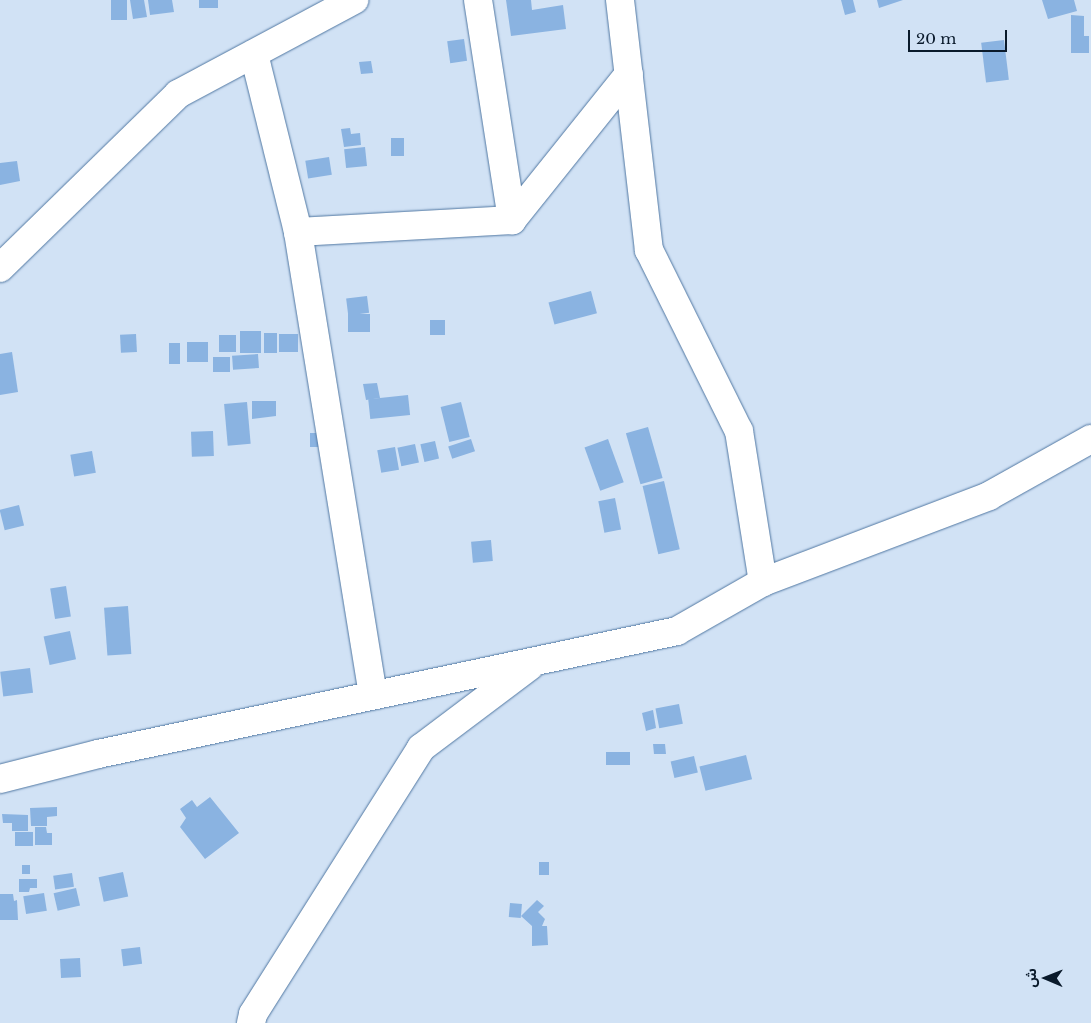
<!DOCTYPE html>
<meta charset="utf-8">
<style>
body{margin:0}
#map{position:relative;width:1091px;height:1023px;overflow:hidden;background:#d1e2f5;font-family:"Libre Baskerville","Noto Sans Arabic",serif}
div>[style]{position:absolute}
.building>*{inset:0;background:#8ab3e1;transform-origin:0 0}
.roads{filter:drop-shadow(0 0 1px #5077a2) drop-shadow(0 0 1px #5077a2)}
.minor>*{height:28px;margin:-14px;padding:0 14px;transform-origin:14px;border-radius:14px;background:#fff}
span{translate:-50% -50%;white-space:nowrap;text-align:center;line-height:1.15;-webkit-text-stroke:4px #d1e2f5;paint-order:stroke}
.north{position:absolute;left:1021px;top:953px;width:50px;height:50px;-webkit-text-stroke:4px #d1e2f5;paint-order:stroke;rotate:271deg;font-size:14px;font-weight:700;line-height:20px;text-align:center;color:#0a1a2b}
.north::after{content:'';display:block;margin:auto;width:18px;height:22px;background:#0a1a2b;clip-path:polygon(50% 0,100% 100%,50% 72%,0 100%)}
.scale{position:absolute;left:908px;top:30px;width:99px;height:22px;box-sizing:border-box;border:2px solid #0a1a2b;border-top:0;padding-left:6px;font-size:15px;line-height:18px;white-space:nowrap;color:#0a1a2b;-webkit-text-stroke:4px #d1e2f5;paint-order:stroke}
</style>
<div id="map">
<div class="building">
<div style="left:111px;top:0;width:16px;height:20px"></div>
<div style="clip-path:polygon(130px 0,144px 0,147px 17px,133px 19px)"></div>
<div style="clip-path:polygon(148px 0,172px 0,174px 12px,150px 15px)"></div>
<div style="left:199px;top:0;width:19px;height:8px"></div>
<div style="clip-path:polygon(506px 0,531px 0,532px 10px,563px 5px,566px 29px,511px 36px)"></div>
<div style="clip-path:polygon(841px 0,853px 0,856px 12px,845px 15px)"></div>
<div style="clip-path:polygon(877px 0,903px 0,879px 8px)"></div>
<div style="clip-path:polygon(1042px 0,1074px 0,1077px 11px,1048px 19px)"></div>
<div style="clip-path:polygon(1071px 15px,1084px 16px,1084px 36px,1089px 36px,1089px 53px,1071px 53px)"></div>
<div style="left:464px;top:39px;width:22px;height:17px;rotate:82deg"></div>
<div style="left:1004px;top:40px;width:40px;height:23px;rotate:83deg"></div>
<div style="clip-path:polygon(371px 61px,373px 73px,361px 74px,359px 62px)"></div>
<div style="clip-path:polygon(350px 128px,351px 134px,360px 133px,361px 145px,344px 147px,341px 129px)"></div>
<div style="left:391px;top:138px;width:13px;height:18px"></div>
<div style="left:365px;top:147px;width:19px;height:21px;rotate:84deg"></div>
<div style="left:329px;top:157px;width:18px;height:24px;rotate:81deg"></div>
<div style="clip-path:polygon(17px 161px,20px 181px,0 185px,0 163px)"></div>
<div style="left:591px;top:291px;width:23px;height:44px;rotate:75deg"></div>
<div style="left:367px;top:296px;width:17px;height:21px;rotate:83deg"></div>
<div style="left:370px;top:314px;width:18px;height:22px;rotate:90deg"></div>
<div style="left:445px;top:320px;width:15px;height:15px;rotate:90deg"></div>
<div style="left:240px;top:331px;width:21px;height:22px"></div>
<div style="left:264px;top:333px;width:13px;height:20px"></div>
<div style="left:136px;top:334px;width:18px;height:16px;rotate:87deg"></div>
<div style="left:279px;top:334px;width:19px;height:18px"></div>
<div style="left:236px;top:335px;width:17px;height:17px;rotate:90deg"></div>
<div style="left:187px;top:342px;width:21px;height:20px"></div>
<div style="left:169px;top:343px;width:11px;height:21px"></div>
<div style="clip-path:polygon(12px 352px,18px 392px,0 395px,0 354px)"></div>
<div style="left:258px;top:354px;width:14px;height:26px;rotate:86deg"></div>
<div style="left:213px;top:357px;width:17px;height:15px"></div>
<div style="clip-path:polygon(377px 383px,380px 398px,366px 400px,363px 384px)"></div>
<div style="left:408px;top:395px;width:20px;height:40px;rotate:84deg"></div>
<div style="clip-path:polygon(252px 401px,276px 401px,276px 416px,252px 419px)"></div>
<div style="left:247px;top:402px;width:42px;height:23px;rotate:85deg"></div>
<div style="left:461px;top:402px;width:36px;height:21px;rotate:76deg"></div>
<div style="left:648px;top:427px;width:53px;height:23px;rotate:74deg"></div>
<div style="left:213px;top:431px;width:25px;height:22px;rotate:88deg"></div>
<div style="left:310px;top:433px;width:14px;height:14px"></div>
<div style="left:471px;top:439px;width:13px;height:24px;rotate:72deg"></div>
<div style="left:608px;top:439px;width:46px;height:25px;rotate:70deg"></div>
<div style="left:435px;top:441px;width:18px;height:15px;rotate:77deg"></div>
<div style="left:415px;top:444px;width:19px;height:18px;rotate:78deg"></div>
<div style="left:395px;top:447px;width:23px;height:18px;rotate:80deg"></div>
<div style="left:92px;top:451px;width:22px;height:22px;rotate:80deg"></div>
<div style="left:664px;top:481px;width:70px;height:22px;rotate:77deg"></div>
<div style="left:615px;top:498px;width:32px;height:17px;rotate:79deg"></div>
<div style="left:19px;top:505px;width:21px;height:20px;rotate:76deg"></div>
<div style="left:491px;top:540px;width:21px;height:20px;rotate:85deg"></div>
<div style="left:66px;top:586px;width:31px;height:16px;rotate:81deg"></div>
<div style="left:128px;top:606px;width:48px;height:24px;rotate:86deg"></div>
<div style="left:70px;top:631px;width:29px;height:27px;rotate:78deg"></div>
<div style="left:30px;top:668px;width:25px;height:30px;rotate:83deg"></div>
<div style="left:679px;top:704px;width:20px;height:24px;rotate:79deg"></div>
<div style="clip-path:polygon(653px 710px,656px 728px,646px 731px,642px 713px)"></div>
<div style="clip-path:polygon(653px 744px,665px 744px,666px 754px,654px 754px)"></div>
<div style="left:630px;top:752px;width:13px;height:24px;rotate:90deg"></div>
<div style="left:746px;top:755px;width:25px;height:48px;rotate:76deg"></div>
<div style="left:694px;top:756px;width:17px;height:24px;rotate:77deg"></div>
<div style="clip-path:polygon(210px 797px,239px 833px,205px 859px,180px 827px,186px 818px,180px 809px,192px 800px,197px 807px)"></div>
<div style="clip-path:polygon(57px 807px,57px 816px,47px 817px,47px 826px,31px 826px,30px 808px)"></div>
<div style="clip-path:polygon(2px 814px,28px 815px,28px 831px,12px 831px,12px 823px,3px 823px)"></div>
<div style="clip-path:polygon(35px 827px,46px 827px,47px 833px,52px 833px,52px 845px,35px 845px)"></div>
<div style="left:33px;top:832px;width:14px;height:18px;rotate:90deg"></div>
<div style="left:539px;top:862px;width:10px;height:13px"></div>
<div style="left:22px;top:865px;width:8px;height:9px"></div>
<div style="left:123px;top:872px;width:25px;height:25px;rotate:78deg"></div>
<div style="left:72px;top:873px;width:14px;height:19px;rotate:82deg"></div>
<div style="clip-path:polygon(19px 879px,37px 879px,37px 888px,30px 888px,29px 892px,19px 892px)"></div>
<div style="left:76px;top:888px;width:18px;height:23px;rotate:77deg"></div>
<div style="left:44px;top:893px;width:18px;height:21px;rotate:81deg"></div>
<div style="clip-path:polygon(0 894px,13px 894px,14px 901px,17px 900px,18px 920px,0 920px)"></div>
<div style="clip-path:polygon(537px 900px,544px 906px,538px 912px,545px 919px,542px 926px,547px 926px,548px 945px,532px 946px,532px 926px,521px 916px)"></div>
<div style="left:510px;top:903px;width:12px;height:14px;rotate:5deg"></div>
<div style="left:140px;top:947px;width:17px;height:19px;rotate:83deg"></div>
<div style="left:80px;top:958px;width:19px;height:20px;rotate:87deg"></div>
</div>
<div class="roads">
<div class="minor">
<div style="left:478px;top:0;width:223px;rotate:81.2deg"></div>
<div style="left:512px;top:220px;width:187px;rotate:-51.3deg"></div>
<div style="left:620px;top:0;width:252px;rotate:83.4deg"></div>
<div style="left:649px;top:250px;width:202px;rotate:63.6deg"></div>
<div style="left:739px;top:431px;width:153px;rotate:81deg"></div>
<div style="left:254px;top:54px;width:183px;rotate:76.1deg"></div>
<div style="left:298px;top:232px;width:214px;rotate:-3.2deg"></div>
<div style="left:298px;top:232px;width:469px;rotate:80.8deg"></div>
<div style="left:0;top:268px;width:249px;rotate:-44.3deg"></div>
<div style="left:178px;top:94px;width:200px;rotate:-28.1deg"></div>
<div style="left:0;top:779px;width:101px;rotate:-14.3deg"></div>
<div style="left:98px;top:754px;width:592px;rotate:-11.99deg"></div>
<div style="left:677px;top:631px;width:99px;rotate:-29.7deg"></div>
<div style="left:763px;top:582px;width:242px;rotate:-20.8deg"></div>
<div style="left:989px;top:496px;width:117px;rotate:-29.2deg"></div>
<div style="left:251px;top:1023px;width:9px;rotate:-77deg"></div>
<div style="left:253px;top:1014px;width:315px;rotate:-57.7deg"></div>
<div style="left:421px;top:748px;width:136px;rotate:-37deg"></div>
</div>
</div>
<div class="north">ش</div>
<div class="scale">20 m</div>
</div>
